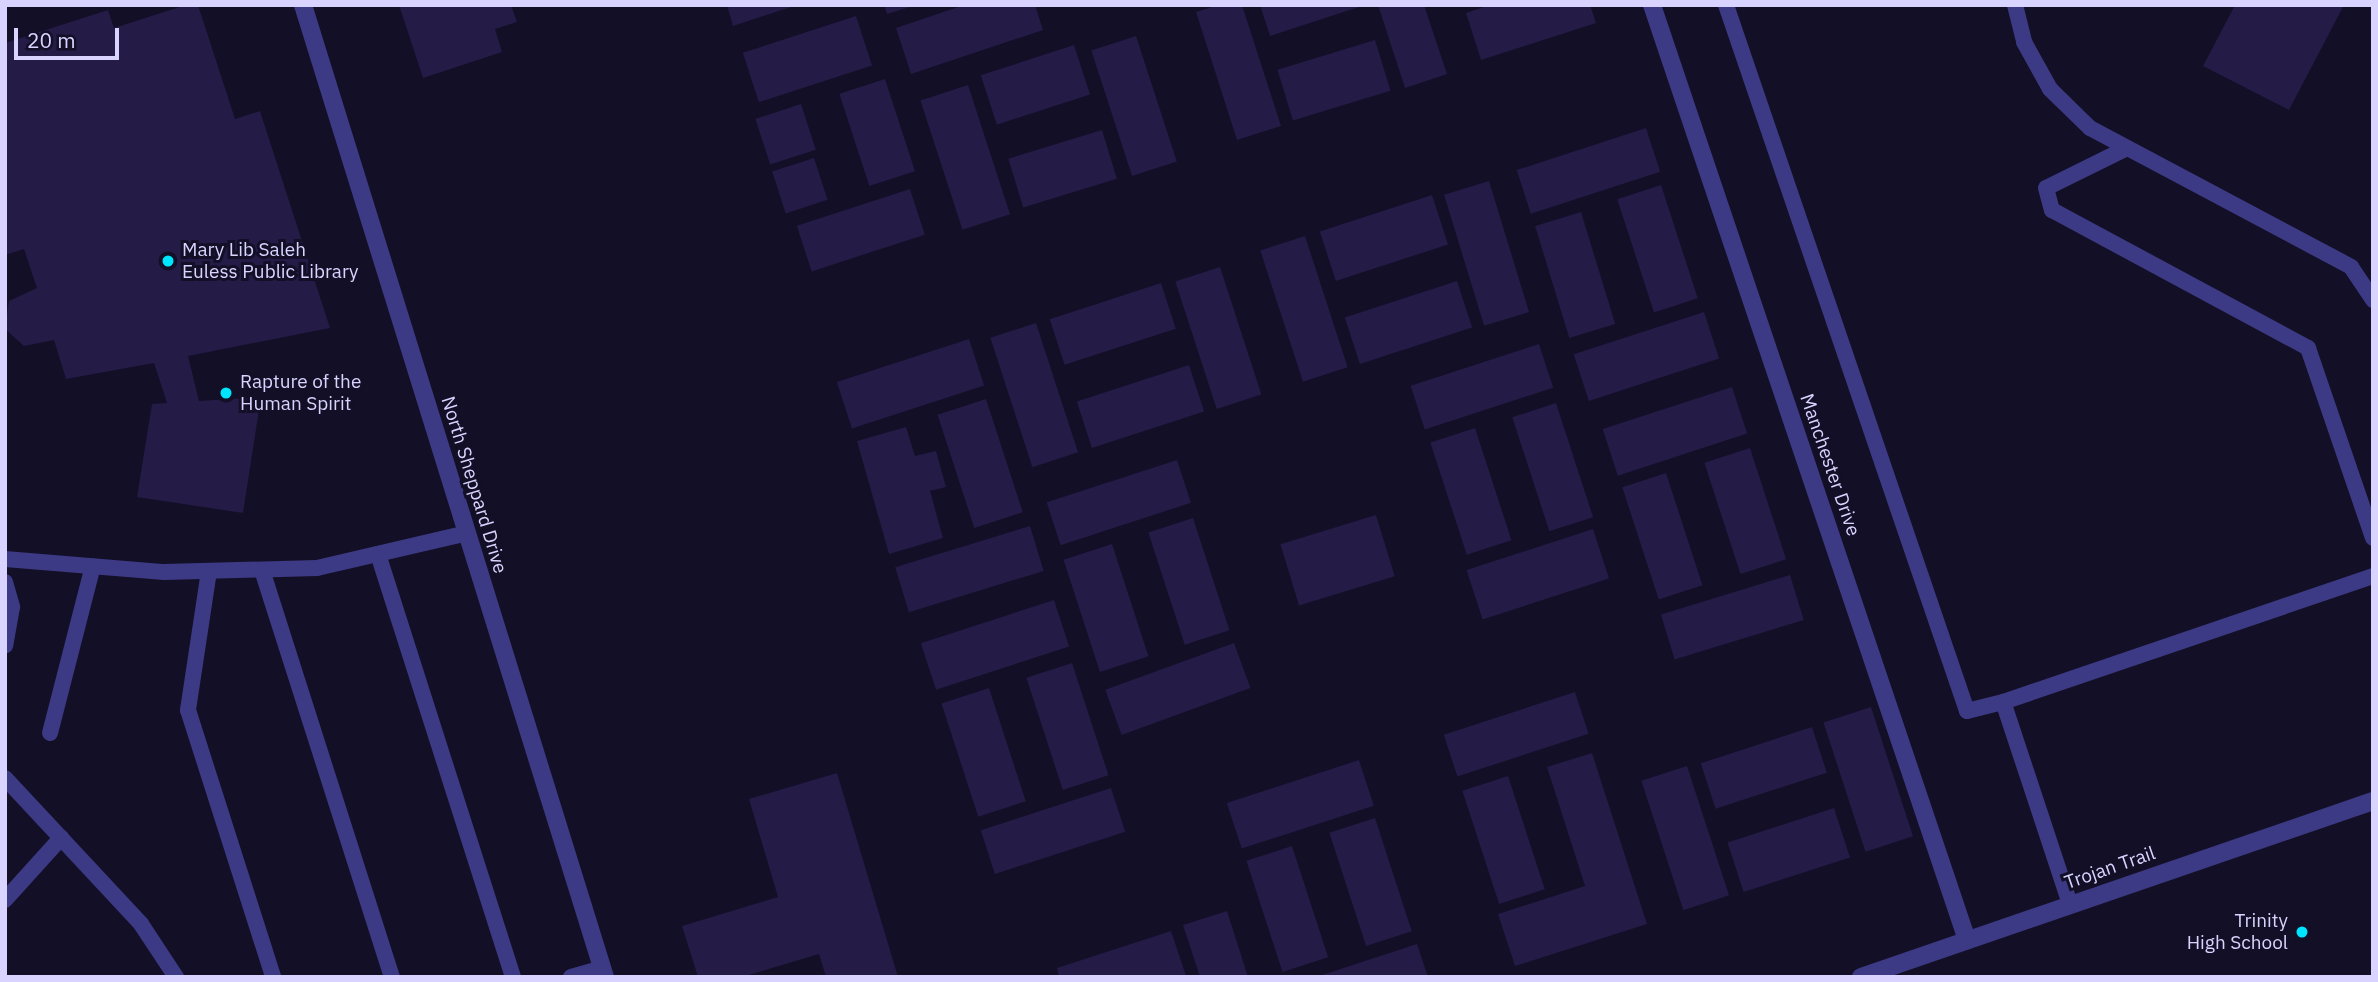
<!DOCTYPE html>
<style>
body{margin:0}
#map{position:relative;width:2378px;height:982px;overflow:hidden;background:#130f26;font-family:"IBM Plex Sans",sans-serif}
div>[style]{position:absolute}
.building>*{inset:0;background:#241b47;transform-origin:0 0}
.service>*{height:16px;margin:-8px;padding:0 8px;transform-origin:8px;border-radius:8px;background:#3d3a85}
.minor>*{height:18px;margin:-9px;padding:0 9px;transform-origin:9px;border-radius:9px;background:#3d3a85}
.tertiary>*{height:18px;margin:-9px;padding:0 9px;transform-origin:9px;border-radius:9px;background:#3d3a85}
.dots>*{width:19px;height:19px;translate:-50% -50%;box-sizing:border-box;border:4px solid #130f26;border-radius:50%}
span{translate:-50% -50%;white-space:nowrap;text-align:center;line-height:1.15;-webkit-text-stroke:6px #130f26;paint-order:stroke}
.poi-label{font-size:19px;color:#d9d4ff}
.left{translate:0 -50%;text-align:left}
.right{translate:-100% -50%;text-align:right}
.street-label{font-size:19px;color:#d9d4ff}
.frame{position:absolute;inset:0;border:7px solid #d9d4ff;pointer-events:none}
.scale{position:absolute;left:14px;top:28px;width:105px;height:32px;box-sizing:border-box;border:4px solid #d9d4ff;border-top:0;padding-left:9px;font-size:21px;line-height:24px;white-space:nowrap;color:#d9d4ff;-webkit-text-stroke:5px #130f26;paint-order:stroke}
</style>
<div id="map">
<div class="building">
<div style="clip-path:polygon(186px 5px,198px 5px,235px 119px,260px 111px,330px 328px,188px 356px,199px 401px,261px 397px,243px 513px,137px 497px,152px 404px,167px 403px,154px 363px,66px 379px,54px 340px,24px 346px,5px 329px,9px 301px,37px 288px,24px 249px,5px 255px,5px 43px,108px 10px,114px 28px)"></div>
<div style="clip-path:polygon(399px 5px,511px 5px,517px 22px,495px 29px,502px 52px,423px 78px)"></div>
<div style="clip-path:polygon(727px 5px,794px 5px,794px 6px,733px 26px)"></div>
<div style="clip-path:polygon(884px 5px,913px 5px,913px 6px,887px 14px)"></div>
<div style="clip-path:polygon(964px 5px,1035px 5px,1043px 30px,911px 74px,896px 28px)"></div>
<div style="clip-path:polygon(1218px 5px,1242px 5px,1281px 126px,1237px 140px,1196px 12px)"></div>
<div style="clip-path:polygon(1260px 5px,1362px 5px,1362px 6px,1270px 36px)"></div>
<div style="clip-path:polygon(1378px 5px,1424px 5px,1447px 74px,1405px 88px)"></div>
<div style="clip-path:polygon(1490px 5px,1590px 5px,1596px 23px,1481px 60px,1466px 13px)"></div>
<div style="clip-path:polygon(2235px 5px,2344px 5px,2289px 110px,2203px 66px)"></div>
<div style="left:856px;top:16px;width:52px;height:119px;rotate:72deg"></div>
<div style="left:1136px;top:36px;width:132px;height:47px;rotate:72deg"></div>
<div style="left:1375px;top:40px;width:53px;height:102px;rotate:73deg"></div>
<div style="left:1074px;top:45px;width:52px;height:98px;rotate:72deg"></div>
<div style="left:885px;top:79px;width:97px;height:48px;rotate:72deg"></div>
<div style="left:968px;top:85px;width:136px;height:50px;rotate:72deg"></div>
<div style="left:801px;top:104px;width:48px;height:48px;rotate:72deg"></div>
<div style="left:1646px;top:128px;width:46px;height:136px;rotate:72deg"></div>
<div style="left:1102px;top:130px;width:51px;height:98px;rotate:73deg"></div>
<div style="left:814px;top:158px;width:44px;height:44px;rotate:72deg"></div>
<div style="left:1489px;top:181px;width:137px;height:47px;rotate:73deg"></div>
<div style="left:1661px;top:185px;width:119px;height:46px;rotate:72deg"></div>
<div style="left:910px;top:189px;width:48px;height:119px;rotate:72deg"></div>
<div style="left:1432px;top:195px;width:52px;height:118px;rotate:72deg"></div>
<div style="left:1581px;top:212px;width:117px;height:48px;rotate:73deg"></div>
<div style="left:1305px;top:236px;width:138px;height:47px;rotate:72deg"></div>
<div style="left:1220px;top:267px;width:134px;height:47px;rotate:72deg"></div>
<div style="left:1457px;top:281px;width:49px;height:118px;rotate:72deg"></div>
<div style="left:1161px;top:283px;width:48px;height:117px;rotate:72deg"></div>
<div style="left:1704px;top:312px;width:49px;height:137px;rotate:72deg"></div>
<div style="left:1036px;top:323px;width:136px;height:48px;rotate:72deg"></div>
<div style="left:969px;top:339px;width:49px;height:139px;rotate:72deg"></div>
<div style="left:1539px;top:344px;width:46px;height:135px;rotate:72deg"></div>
<div style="left:1189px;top:365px;width:49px;height:118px;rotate:72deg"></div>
<div style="left:1732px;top:387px;width:49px;height:136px;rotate:72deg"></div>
<div style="left:986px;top:399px;width:119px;height:51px;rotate:72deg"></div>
<div style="left:1556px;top:403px;width:120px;height:46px;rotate:72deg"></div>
<div style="clip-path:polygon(906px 427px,915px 456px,936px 451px,946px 487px,930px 491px,943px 538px,889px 554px,857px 441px)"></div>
<div style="left:1475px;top:428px;width:118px;height:47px;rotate:72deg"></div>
<div style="left:1750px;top:448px;width:117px;height:48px;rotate:72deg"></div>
<div style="left:1177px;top:460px;width:45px;height:137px;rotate:72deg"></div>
<div style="left:1666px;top:473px;width:118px;height:46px;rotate:72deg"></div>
<div style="left:1376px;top:515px;width:64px;height:100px;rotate:73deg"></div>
<div style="left:1193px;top:518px;width:118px;height:47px;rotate:72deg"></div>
<div style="left:1030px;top:526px;width:47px;height:141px;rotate:73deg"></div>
<div style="left:1593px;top:529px;width:52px;height:133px;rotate:72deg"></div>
<div style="left:1112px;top:544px;width:118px;height:51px;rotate:72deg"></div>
<div style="left:1790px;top:575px;width:47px;height:135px;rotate:73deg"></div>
<div style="left:1054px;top:600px;width:49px;height:140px;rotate:72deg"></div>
<div style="left:1234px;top:643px;width:48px;height:137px;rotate:70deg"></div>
<div style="left:1072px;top:663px;width:118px;height:48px;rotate:72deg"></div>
<div style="left:989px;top:688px;width:119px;height:50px;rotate:72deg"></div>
<div style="left:1575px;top:692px;width:44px;height:138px;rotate:72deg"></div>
<div style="left:1871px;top:707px;width:136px;height:50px;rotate:72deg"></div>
<div style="left:1812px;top:727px;width:48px;height:117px;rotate:72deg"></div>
<div style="clip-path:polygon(1592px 753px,1647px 924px,1515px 966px,1498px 914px,1585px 886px,1547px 767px)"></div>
<div style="left:1359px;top:760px;width:48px;height:139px;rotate:72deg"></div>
<div style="left:1687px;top:766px;width:136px;height:48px;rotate:72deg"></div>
<div style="clip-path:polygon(837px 773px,898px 977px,826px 977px,819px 954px,742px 977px,698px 977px,682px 926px,778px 897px,749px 799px)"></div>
<div style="left:1508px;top:776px;width:119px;height:48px;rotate:72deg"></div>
<div style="left:1111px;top:788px;width:46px;height:137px;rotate:72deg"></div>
<div style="left:1834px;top:808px;width:52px;height:112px;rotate:72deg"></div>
<div style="left:1375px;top:818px;width:119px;height:48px;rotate:72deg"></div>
<div style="left:1292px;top:846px;width:117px;height:48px;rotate:72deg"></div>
<div style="clip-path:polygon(1227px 911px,1248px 977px,1200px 977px,1183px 925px)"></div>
<div style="clip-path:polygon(1171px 931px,1186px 976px,1059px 977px,1057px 968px)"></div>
<div style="clip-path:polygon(1417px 944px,1428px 977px,1319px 977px,1319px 976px)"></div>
</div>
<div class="service">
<div style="left:1726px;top:5px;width:746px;rotate:71.15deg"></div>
<div style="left:1967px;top:711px;width:37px;rotate:-14deg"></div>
<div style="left:2015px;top:5px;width:38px;rotate:76deg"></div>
<div style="left:2024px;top:42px;width:54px;rotate:61deg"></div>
<div style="left:2050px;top:89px;width:56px;rotate:44.3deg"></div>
<div style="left:2090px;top:128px;width:296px;rotate:28deg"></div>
<div style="left:2351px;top:267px;width:40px;rotate:56deg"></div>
<div style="left:2127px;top:148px;width:90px;rotate:153.7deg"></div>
<div style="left:2046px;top:188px;width:23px;rotate:75deg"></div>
<div style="left:2052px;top:210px;width:291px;rotate:28.3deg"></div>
<div style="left:2308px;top:348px;width:201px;rotate:71.1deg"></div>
<div style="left:378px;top:554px;width:444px;rotate:72.3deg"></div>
<div style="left:5px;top:559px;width:160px;rotate:4.7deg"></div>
<div style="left:164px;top:572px;width:153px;rotate:-1.5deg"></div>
<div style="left:317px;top:568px;width:154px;rotate:-13.1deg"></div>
<div style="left:262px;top:570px;width:427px;rotate:72.3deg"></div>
<div style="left:209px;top:571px;width:141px;rotate:98.6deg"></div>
<div style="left:188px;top:710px;width:280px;rotate:72.3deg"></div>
<div style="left:5px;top:582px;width:26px;rotate:74deg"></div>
<div style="left:12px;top:607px;width:39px;rotate:100deg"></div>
<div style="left:50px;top:733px;width:172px;rotate:-75.6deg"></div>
<div style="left:5px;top:778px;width:200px;rotate:47deg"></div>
<div style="left:141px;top:924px;width:64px;rotate:56.6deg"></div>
<div style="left:5px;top:900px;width:84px;rotate:-47.9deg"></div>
<div style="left:2070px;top:904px;width:213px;rotate:-108.3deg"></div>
<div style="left:2003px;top:702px;width:391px;rotate:-18.8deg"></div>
<div style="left:571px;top:977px;width:33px;rotate:-16deg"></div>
</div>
<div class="minor">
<div style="left:303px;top:5px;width:1018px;rotate:72.74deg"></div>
<div style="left:1652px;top:5px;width:987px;rotate:71.38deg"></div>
</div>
<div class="tertiary">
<div style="left:1861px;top:977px;width:541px;rotate:-18.97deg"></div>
</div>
<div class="dots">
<div style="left:168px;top:261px;background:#00e5ff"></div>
<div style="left:226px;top:393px;background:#00e5ff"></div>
<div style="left:2302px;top:932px;background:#00e5ff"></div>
</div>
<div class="poi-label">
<span class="left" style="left:182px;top:261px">Mary Lib Saleh<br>Euless Public Library</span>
<span class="left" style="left:240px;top:393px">Rapture of the<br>Human Spirit</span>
<span class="right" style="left:2288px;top:932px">Trinity<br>High School</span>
</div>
<div class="street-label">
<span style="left:1830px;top:465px;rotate:71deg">Manchester Drive</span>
<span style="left:474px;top:485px;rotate:73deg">North Sheppard Drive</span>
<span style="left:2110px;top:868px;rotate:-19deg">Trojan Trail</span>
</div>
<div class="frame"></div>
<div class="scale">20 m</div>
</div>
